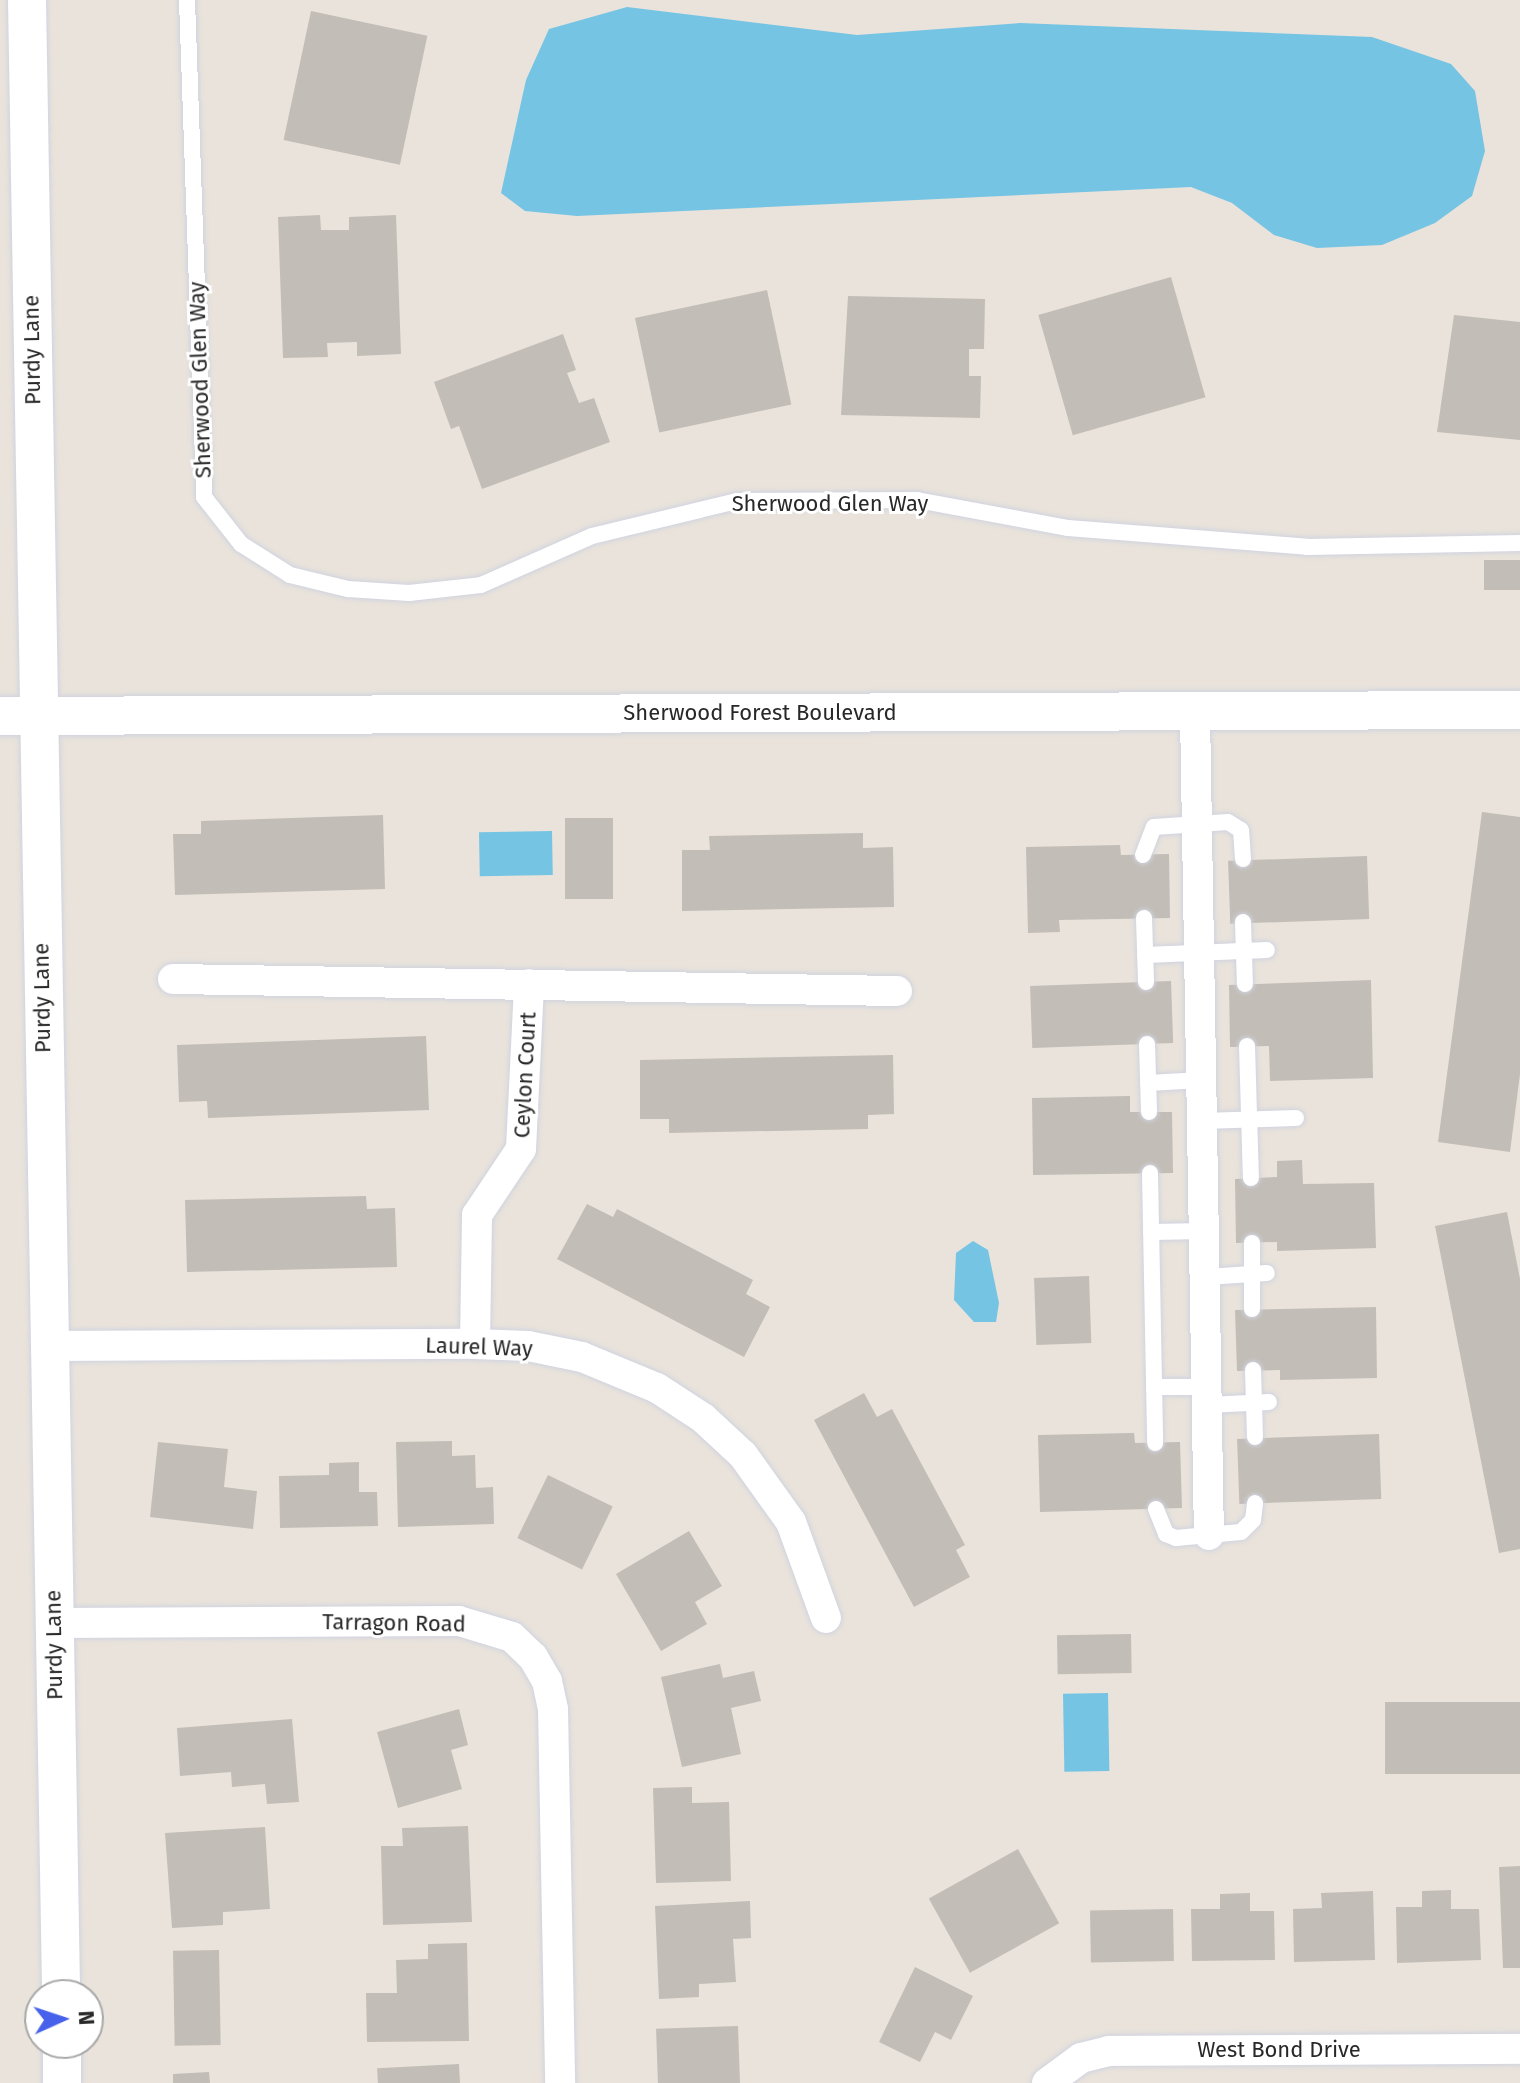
<!DOCTYPE html>
<style>
body{margin:0}
#map{position:relative;width:1520px;height:2083px;overflow:hidden;background:#e9e3db;font-family:"Fira Sans",sans-serif}
div>[style]{position:absolute}
.water>*{inset:0;background:#75c4e4;transform-origin:0 0}
.building>*{inset:0;background:#c2bdb6;transform-origin:0 0}
.roads{filter:drop-shadow(0 0 2px #d0d3e0) drop-shadow(0 0 2px #d0d3e0)}
.service>*{height:16px;margin:-8px;padding:0 8px;transform-origin:8px;border-radius:8px;background:#fff}
.minor>*{height:30px;margin:-15px;padding:0 15px;transform-origin:15px;border-radius:15px;background:#fff}
.tertiary>*{height:38px;margin:-19px;padding:0 19px;transform-origin:19px;border-radius:19px;background:#fff}
span{translate:-50% -50%;white-space:nowrap;text-align:center;line-height:1.15;-webkit-text-stroke:6px #fff;paint-order:stroke}
.street-label{font-size:22px;color:#282828}
.north{position:absolute;left:24px;top:1979px;width:80px;height:80px;box-sizing:border-box;background:#fff;border:2px solid #a9a9a9;border-radius:50%;rotate:87deg;font-size:22px;font-weight:700;line-height:32px;text-align:center;color:#282828}
.north::after{content:'';display:block;margin:auto;width:28px;height:36px;background:#4761ea;clip-path:polygon(50% 0,100% 100%,50% 72%,0 100%)}
</style>
<div id="map">
<div class="water">
<div style="clip-path:polygon(627px 7px,857px 35px,1020px 23px,1372px 37px,1451px 64px,1475px 91px,1485px 151px,1472px 196px,1435px 223px,1382px 245px,1317px 248px,1274px 235px,1232px 203px,1191px 187px,577px 216px,525px 211px,501px 193px,526px 80px,549px 29px)"></div>
<div style="left:552px;top:831px;width:44px;height:73px;rotate:89deg"></div>
<div style="clip-path:polygon(973px 1241px,988px 1250px,999px 1303px,996px 1322px,974px 1322px,954px 1300px,956px 1253px)"></div>
<div style="left:1108px;top:1693px;width:78px;height:45px;rotate:89deg"></div>
</div>
<div class="building">
<div style="left:311px;top:11px;width:119px;height:132px;rotate:12deg"></div>
<div style="clip-path:polygon(320px 215px,321px 230px,349px 230px,349px 217px,396px 215px,401px 354px,357px 356px,357px 342px,327px 343px,328px 357px,283px 358px,278px 217px)"></div>
<div style="left:1171px;top:277px;width:125px;height:138px;rotate:74deg"></div>
<div style="left:767px;top:290px;width:117px;height:135px;rotate:78deg"></div>
<div style="clip-path:polygon(848px 296px,985px 299px,984px 349px,969px 349px,969px 376px,981px 376px,980px 418px,841px 415px)"></div>
<div style="clip-path:polygon(1454px 315px,1520px 322px,1520px 440px,1437px 432px)"></div>
<div style="clip-path:polygon(563px 334px,576px 370px,567px 373px,579px 403px,594px 398px,610px 442px,482px 489px,459px 426px,451px 429px,434px 382px)"></div>
<div style="left:1520px;top:560px;width:30px;height:36px;rotate:90deg"></div>
<div style="clip-path:polygon(1482px 812px,1520px 817px,1520px 1074px,1510px 1152px,1438px 1142px)"></div>
<div style="clip-path:polygon(383px 815px,385px 889px,175px 895px,173px 834px,201px 834px,201px 821px)"></div>
<div style="left:565px;top:818px;width:48px;height:81px"></div>
<div style="clip-path:polygon(863px 833px,863px 848px,893px 847px,894px 907px,682px 911px,682px 850px,710px 850px,709px 836px)"></div>
<div style="clip-path:polygon(1120px 845px,1121px 855px,1169px 854px,1170px 918px,1059px 920px,1060px 932px,1028px 933px,1026px 847px)"></div>
<div style="left:1367px;top:856px;width:63px;height:139px;rotate:88deg"></div>
<div style="clip-path:polygon(1371px 980px,1373px 1078px,1270px 1081px,1269px 1046px,1230px 1047px,1229px 985px)"></div>
<div style="left:1171px;top:981px;width:62px;height:141px;rotate:88deg"></div>
<div style="clip-path:polygon(426px 1036px,429px 1110px,208px 1118px,207px 1101px,179px 1102px,177px 1045px)"></div>
<div style="clip-path:polygon(893px 1055px,894px 1114px,868px 1115px,868px 1129px,669px 1133px,669px 1119px,640px 1119px,640px 1060px)"></div>
<div style="clip-path:polygon(1130px 1096px,1130px 1112px,1172px 1112px,1173px 1173px,1033px 1175px,1032px 1098px)"></div>
<div style="clip-path:polygon(1302px 1160px,1303px 1184px,1374px 1183px,1376px 1248px,1277px 1251px,1277px 1242px,1236px 1243px,1235px 1179px,1277px 1177px,1277px 1161px)"></div>
<div style="clip-path:polygon(366px 1196px,367px 1209px,395px 1208px,397px 1267px,187px 1272px,185px 1200px)"></div>
<div style="clip-path:polygon(587px 1204px,613px 1217px,617px 1209px,753px 1280px,746px 1294px,770px 1307px,744px 1357px,557px 1259px)"></div>
<div style="clip-path:polygon(1507px 1212px,1520px 1279px,1520px 1549px,1499px 1553px,1435px 1226px)"></div>
<div style="left:1089px;top:1276px;width:67px;height:55px;rotate:88deg"></div>
<div style="clip-path:polygon(1376px 1307px,1377px 1378px,1280px 1380px,1280px 1370px,1237px 1371px,1235px 1310px)"></div>
<div style="clip-path:polygon(864px 1393px,877px 1417px,892px 1409px,965px 1545px,956px 1550px,970px 1577px,914px 1607px,814px 1420px)"></div>
<div style="clip-path:polygon(1134px 1433px,1135px 1443px,1180px 1442px,1182px 1508px,1040px 1512px,1038px 1435px)"></div>
<div style="left:1379px;top:1434px;width:65px;height:142px;rotate:88deg"></div>
<div style="clip-path:polygon(452px 1441px,452px 1456px,475px 1455px,476px 1488px,493px 1487px,494px 1524px,398px 1527px,396px 1442px)"></div>
<div style="clip-path:polygon(158px 1442px,228px 1449px,224px 1487px,257px 1491px,253px 1529px,150px 1517px)"></div>
<div style="clip-path:polygon(359px 1462px,359px 1492px,377px 1492px,378px 1526px,280px 1528px,279px 1476px,329px 1475px,329px 1463px)"></div>
<div style="left:548px;top:1475px;width:72px;height:70px;rotate:26deg"></div>
<div style="clip-path:polygon(689px 1531px,722px 1586px,695px 1602px,707px 1624px,661px 1651px,616px 1574px)"></div>
<div style="left:1131px;top:1634px;width:39px;height:74px;rotate:89deg"></div>
<div style="clip-path:polygon(720px 1664px,723px 1678px,754px 1671px,761px 1701px,731px 1708px,741px 1754px,682px 1767px,661px 1677px)"></div>
<div style="left:1520px;top:1702px;width:72px;height:135px;rotate:90deg"></div>
<div style="clip-path:polygon(459px 1709px,468px 1745px,451px 1750px,462px 1789px,398px 1808px,377px 1732px)"></div>
<div style="clip-path:polygon(292px 1719px,299px 1802px,267px 1804px,265px 1784px,232px 1787px,231px 1772px,180px 1776px,177px 1728px)"></div>
<div style="clip-path:polygon(692px 1787px,692px 1803px,729px 1802px,731px 1881px,656px 1883px,653px 1788px)"></div>
<div style="clip-path:polygon(468px 1826px,472px 1922px,383px 1925px,381px 1846px,403px 1846px,402px 1828px)"></div>
<div style="clip-path:polygon(265px 1827px,270px 1909px,223px 1912px,223px 1925px,172px 1928px,165px 1833px)"></div>
<div style="left:1018px;top:1849px;width:85px;height:102px;rotate:61deg"></div>
<div style="clip-path:polygon(1520px 1866px,1520px 1968px,1503px 1968px,1499px 1867px)"></div>
<div style="clip-path:polygon(1451px 1890px,1451px 1909px,1479px 1909px,1481px 1960px,1397px 1963px,1396px 1907px,1422px 1907px,1422px 1891px)"></div>
<div style="clip-path:polygon(1373px 1891px,1375px 1960px,1294px 1962px,1293px 1909px,1322px 1908px,1321px 1893px)"></div>
<div style="clip-path:polygon(1250px 1893px,1250px 1911px,1274px 1911px,1275px 1960px,1192px 1961px,1191px 1909px,1220px 1909px,1220px 1894px)"></div>
<div style="clip-path:polygon(750px 1901px,751px 1938px,733px 1939px,736px 1982px,699px 1984px,699px 1997px,659px 1999px,655px 1906px)"></div>
<div style="left:1173px;top:1909px;width:52px;height:83px;rotate:89deg"></div>
<div style="clip-path:polygon(467px 1943px,469px 2041px,367px 2042px,366px 1993px,397px 1993px,396px 1960px,428px 1959px,428px 1944px)"></div>
<div style="left:219px;top:1950px;width:95px;height:46px;rotate:89deg"></div>
<div style="clip-path:polygon(915px 1967px,973px 1996px,951px 2040px,935px 2032px,920px 2062px,879px 2042px)"></div>
<div style="left:738px;top:2026px;width:57px;height:82px;rotate:88deg"></div>
<div style="left:459px;top:2064px;width:19px;height:82px;rotate:87deg"></div>
<div style="clip-path:polygon(209px 2072px,210px 2083px,173px 2083px,173px 2074px)"></div>
</div>
<div class="roads">
<div class="service">
<div style="left:187px;top:0;width:497px;rotate:88deg"></div>
<div style="left:204px;top:497px;width:60px;rotate:51.8deg"></div>
<div style="left:241px;top:544px;width:58px;rotate:32.3deg"></div>
<div style="left:290px;top:575px;width:60px;rotate:13.6deg"></div>
<div style="left:348px;top:589px;width:61px;rotate:3.8deg"></div>
<div style="left:409px;top:593px;width:72px;rotate:-6.3deg"></div>
<div style="left:481px;top:585px;width:121px;rotate:-23.8deg"></div>
<div style="left:592px;top:536px;width:149px;rotate:-13.6deg"></div>
<div style="left:737px;top:501px;width:180px;rotate:-0.3deg"></div>
<div style="left:917px;top:500px;width:154px;rotate:10.5deg"></div>
<div style="left:1068px;top:528px;width:240px;rotate:4.5deg"></div>
<div style="left:1307px;top:547px;width:213px;rotate:-1.1deg"></div>
<div style="left:1143px;top:855px;width:30px;rotate:-69deg"></div>
<div style="left:1154px;top:827px;width:74px;rotate:-3.9deg"></div>
<div style="left:1228px;top:822px;width:15px;rotate:32deg"></div>
<div style="left:1241px;top:830px;width:29px;rotate:86deg"></div>
<div style="left:1144px;top:918px;width:64px;rotate:88.2deg"></div>
<div style="left:1243px;top:922px;width:62px;rotate:88.2deg"></div>
<div style="left:1145px;top:955px;width:122px;rotate:-2.3deg"></div>
<div style="left:1147px;top:1044px;width:68px;rotate:88.3deg"></div>
<div style="left:1247px;top:1046px;width:132px;rotate:88.3deg"></div>
<div style="left:1148px;top:1083px;width:54px;rotate:-3.2deg"></div>
<div style="left:1203px;top:1121px;width:93px;rotate:-1.8deg"></div>
<div style="left:1150px;top:1173px;width:270px;rotate:88.9deg"></div>
<div style="left:1151px;top:1232px;width:54px;rotate:-1.1deg"></div>
<div style="left:1252px;top:1243px;width:66px;rotate:90deg"></div>
<div style="left:1206px;top:1277px;width:61px;rotate:-3.8deg"></div>
<div style="left:1253px;top:1370px;width:67px;rotate:88.3deg"></div>
<div style="left:1154px;top:1387px;width:53px"></div>
<div style="left:1207px;top:1405px;width:62px;rotate:-2.8deg"></div>
<div style="left:1156px;top:1509px;width:27px;rotate:68deg"></div>
<div style="left:1166px;top:1534px;width:11px;rotate:22deg"></div>
<div style="left:1176px;top:1538px;width:65px;rotate:-5.3deg"></div>
<div style="left:1241px;top:1532px;width:17px;rotate:-45deg"></div>
<div style="left:1253px;top:1520px;width:17px;rotate:-83deg"></div>
</div>
<div class="minor">
<div style="left:1195px;top:712px;width:823px;rotate:89.03deg"></div>
<div style="left:173px;top:979px;width:724px;rotate:0.95deg"></div>
<div style="left:475px;top:1344px;width:129px;rotate:-89.1deg"></div>
<div style="left:477px;top:1215px;width:79px;rotate:-56.3deg"></div>
<div style="left:521px;top:1149px;width:165px;rotate:-87.2deg"></div>
<div style="left:48px;top:1346px;width:427px;rotate:-0.3deg"></div>
<div style="left:475px;top:1344px;width:53px;rotate:2.2deg"></div>
<div style="left:528px;top:1346px;width:55px;rotate:11.5deg"></div>
<div style="left:582px;top:1357px;width:81px;rotate:22.5deg"></div>
<div style="left:657px;top:1388px;width:55px;rotate:33.1deg"></div>
<div style="left:703px;top:1418px;width:54px;rotate:42.8deg"></div>
<div style="left:743px;top:1455px;width:82px;rotate:54.4deg"></div>
<div style="left:791px;top:1522px;width:102px;rotate:70deg"></div>
<div style="left:54px;top:1623px;width:405px;rotate:-0.3deg"></div>
<div style="left:459px;top:1621px;width:55px;rotate:16.8deg"></div>
<div style="left:512px;top:1637px;width:29px;rotate:44deg"></div>
<div style="left:533px;top:1657px;width:28px;rotate:60deg"></div>
<div style="left:547px;top:1681px;width:29px;rotate:78deg"></div>
<div style="left:553px;top:1709px;width:374px;rotate:88.9deg"></div>
<div style="left:1047px;top:2083px;width:42px;rotate:-36.3deg"></div>
<div style="left:1081px;top:2058px;width:29px;rotate:-14deg"></div>
<div style="left:1109px;top:2051px;width:411px;rotate:-0.3deg"></div>
</div>
<div class="tertiary">
<div style="left:27px;top:0;width:1995px;rotate:89.02deg"></div>
<div style="left:0;top:716px;width:1520px;rotate:-0.23deg"></div>
<div style="left:62px;top:2043px;width:40px;rotate:90deg"></div>
</div>
</div>
<div class="street-label">
<span style="left:32px;top:350px;rotate:-91deg">Purdy Lane</span>
<span style="left:200px;top:380px;rotate:-92deg">Sherwood Glen Way</span>
<span style="left:830px;top:504px">Sherwood Glen Way</span>
<span style="left:760px;top:713px">Sherwood Forest Boulevard</span>
<span style="left:42px;top:998px;rotate:-91deg">Purdy Lane</span>
<span style="left:525px;top:1075px;rotate:-87deg">Ceylon Court</span>
<span style="left:479px;top:1347px;rotate:2deg">Laurel Way</span>
<span style="left:394px;top:1623px;rotate:1deg">Tarragon Road</span>
<span style="left:54px;top:1645px;rotate:-91deg">Purdy Lane</span>
<span style="left:1279px;top:2050px">West Bond Drive</span>
</div>
<div class="north">N</div>
</div>
